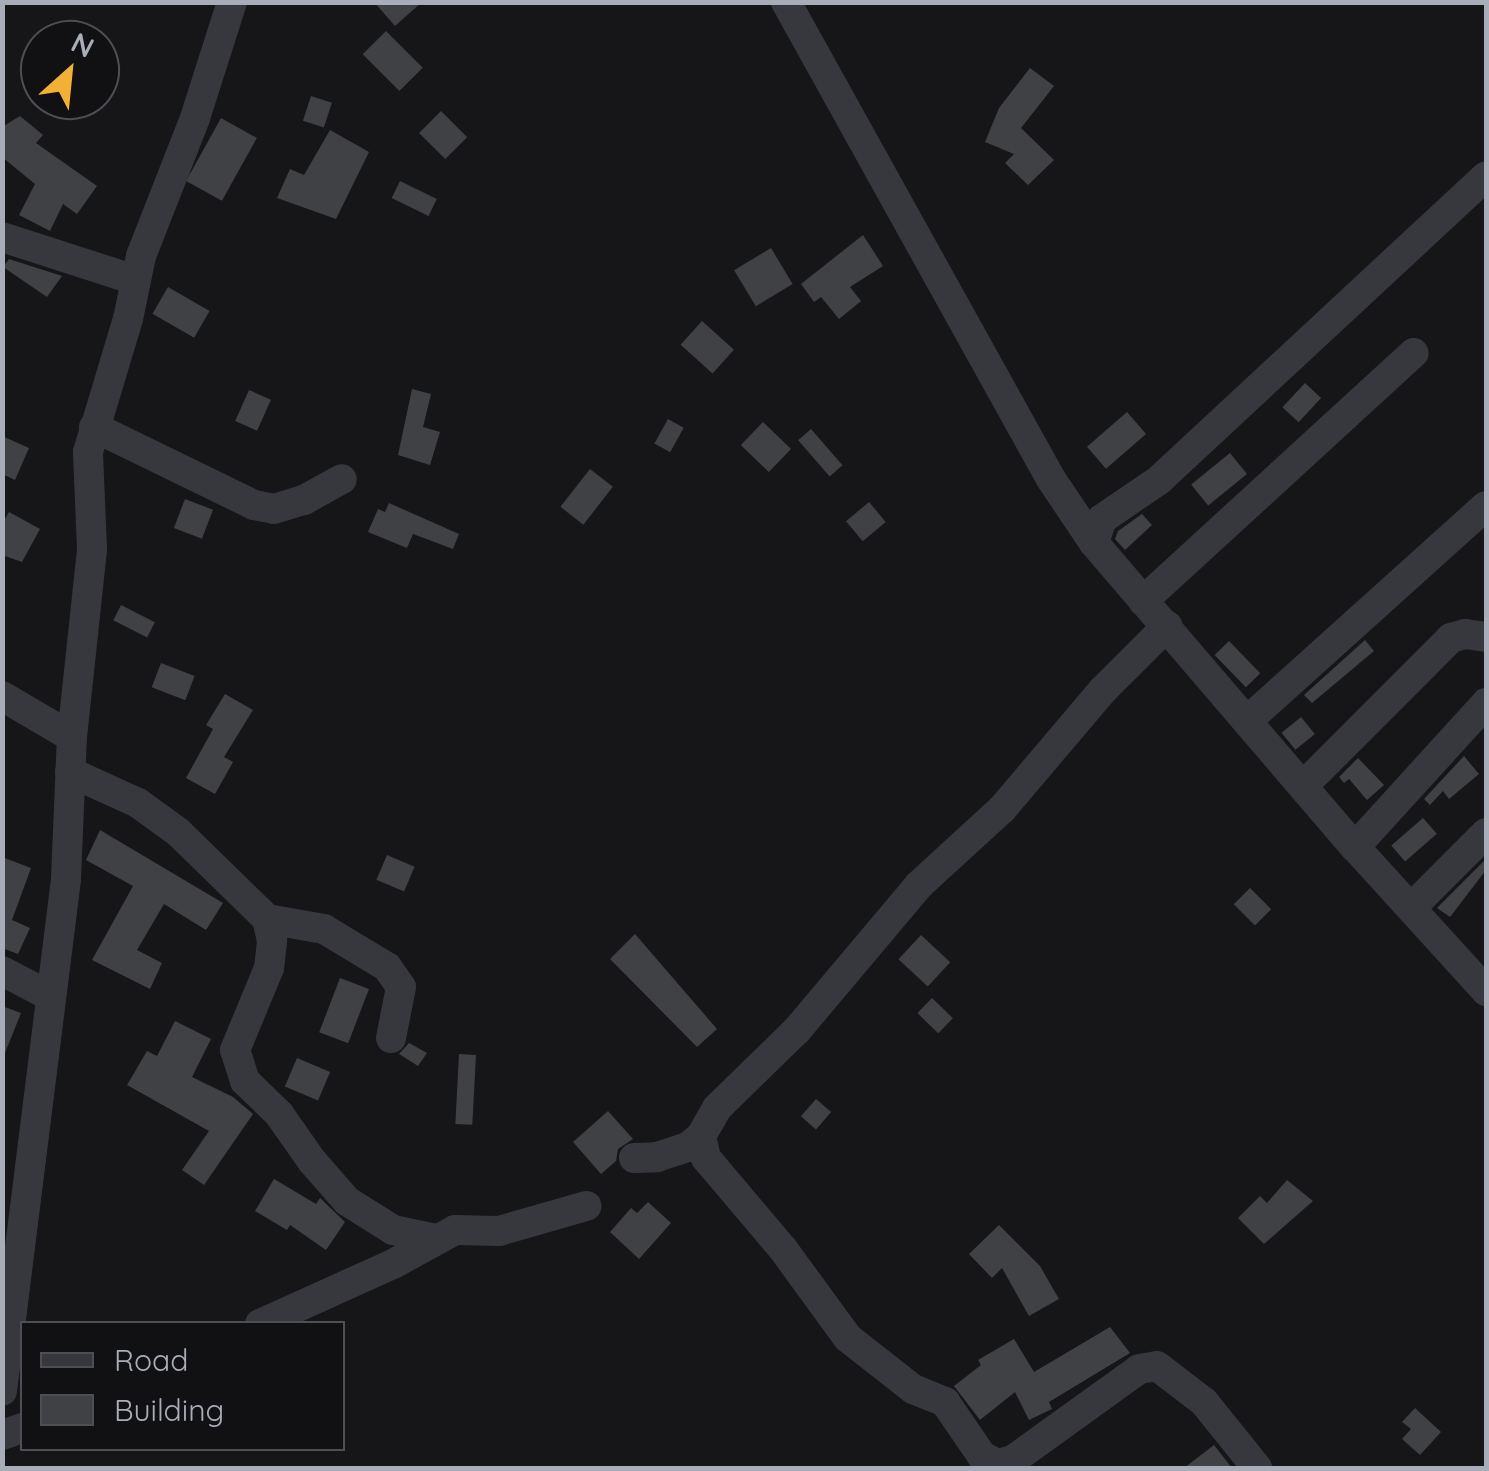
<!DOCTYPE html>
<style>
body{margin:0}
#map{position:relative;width:1489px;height:1471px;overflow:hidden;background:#161618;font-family:Quicksand,sans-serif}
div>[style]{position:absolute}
.building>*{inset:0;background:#404145;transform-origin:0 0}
.minor>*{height:30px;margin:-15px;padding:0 15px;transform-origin:15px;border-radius:15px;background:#37383d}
span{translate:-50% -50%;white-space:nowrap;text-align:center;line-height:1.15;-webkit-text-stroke:9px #111113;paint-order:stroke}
.frame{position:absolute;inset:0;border:5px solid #a8adb8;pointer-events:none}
.legend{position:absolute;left:20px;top:1321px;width:325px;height:130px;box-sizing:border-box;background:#111113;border:2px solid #4d4f55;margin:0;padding:12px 18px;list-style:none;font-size:30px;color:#a8adb8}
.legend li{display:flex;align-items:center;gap:20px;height:50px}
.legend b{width:50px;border:2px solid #4d4f55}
.north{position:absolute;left:20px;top:20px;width:100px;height:100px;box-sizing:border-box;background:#111113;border:2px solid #4d4f55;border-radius:50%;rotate:27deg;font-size:28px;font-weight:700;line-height:40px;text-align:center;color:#a8adb8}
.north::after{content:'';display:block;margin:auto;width:35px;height:45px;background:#f2b134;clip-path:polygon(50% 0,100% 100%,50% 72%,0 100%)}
</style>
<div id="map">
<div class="building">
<div style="clip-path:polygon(374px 2px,422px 2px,395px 26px)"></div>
<div style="left:386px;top:31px;width:52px;height:33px;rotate:45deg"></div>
<div style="clip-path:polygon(1030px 68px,1054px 86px,1021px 128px,1054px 160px,1028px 185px,1005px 163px,1014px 154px,985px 142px,999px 108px)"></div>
<div style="left:311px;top:96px;width:22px;height:26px;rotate:18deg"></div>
<div style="left:441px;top:111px;width:37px;height:31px;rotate:45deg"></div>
<div style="clip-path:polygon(20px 116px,43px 135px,36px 143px,97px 186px,77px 214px,63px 204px,50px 231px,19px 215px,35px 184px,2px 157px,2px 127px)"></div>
<div style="left:221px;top:118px;width:41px;height:72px;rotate:29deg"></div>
<div style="clip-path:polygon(330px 130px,369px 152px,336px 219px,277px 198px,290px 169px,304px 175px)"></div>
<div style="left:400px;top:181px;width:41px;height:19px;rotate:26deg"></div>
<div style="clip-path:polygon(863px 235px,883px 266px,850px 287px,861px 301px,839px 319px,821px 297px,814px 302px,801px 284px)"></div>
<div style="left:771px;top:248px;width:42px;height:43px;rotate:59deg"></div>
<div style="clip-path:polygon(9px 259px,62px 276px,47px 297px,3px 267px)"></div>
<div style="left:168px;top:287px;width:48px;height:31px;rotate:30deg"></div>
<div style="left:702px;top:321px;width:43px;height:32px;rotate:42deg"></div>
<div style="left:1305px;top:383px;width:22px;height:33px;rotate:43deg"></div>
<div style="clip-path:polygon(412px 389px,431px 394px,423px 427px,440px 432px,430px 465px,398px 455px)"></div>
<div style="left:249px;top:390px;width:24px;height:34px;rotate:24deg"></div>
<div style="left:1127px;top:412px;width:29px;height:53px;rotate:49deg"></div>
<div style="left:668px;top:419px;width:18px;height:28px;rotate:29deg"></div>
<div style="left:763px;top:422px;width:39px;height:32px;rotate:44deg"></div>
<div style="left:811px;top:429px;width:48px;height:17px;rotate:49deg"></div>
<div style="clip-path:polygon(2px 436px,29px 448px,15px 480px,2px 474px)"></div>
<div style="left:1230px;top:453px;width:27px;height:50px;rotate:51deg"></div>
<div style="left:590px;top:469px;width:29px;height:48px;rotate:38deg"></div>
<div style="left:185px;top:499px;width:30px;height:31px;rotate:21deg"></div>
<div style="left:869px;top:502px;width:26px;height:30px;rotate:50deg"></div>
<div style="clip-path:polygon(389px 503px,459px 534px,453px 549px,413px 534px,407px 548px,368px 532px,378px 509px,385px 512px)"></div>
<div style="clip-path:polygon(9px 512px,40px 529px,22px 562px,2px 555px,2px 524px)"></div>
<div style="clip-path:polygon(1142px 514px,1152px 525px,1125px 550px,1115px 539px,1118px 531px)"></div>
<div style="left:121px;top:605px;width:38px;height:17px;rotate:27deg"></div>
<div style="clip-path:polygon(1365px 640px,1374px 651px,1312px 703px,1304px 695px)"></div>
<div style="left:1229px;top:641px;width:45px;height:20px;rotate:46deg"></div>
<div style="left:161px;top:663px;width:36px;height:26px;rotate:21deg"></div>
<div style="clip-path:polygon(225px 694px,253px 710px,224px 757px,233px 762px,215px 794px,186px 778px,213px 729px,206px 725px)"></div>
<div style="left:1301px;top:717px;width:22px;height:25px;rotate:51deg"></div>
<div style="clip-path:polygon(1464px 756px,1479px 774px,1449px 799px,1443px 791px,1430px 805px,1424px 799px)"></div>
<div style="clip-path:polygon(1358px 758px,1384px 785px,1367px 800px,1349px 779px,1344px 783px,1339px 777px)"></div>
<div style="left:1423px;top:818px;width:21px;height:42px;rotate:49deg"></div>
<div style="clip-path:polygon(100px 830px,223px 903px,206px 930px,164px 904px,137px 950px,162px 963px,150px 989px,92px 960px,133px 886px,86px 860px)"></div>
<div style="left:387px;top:855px;width:30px;height:27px;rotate:23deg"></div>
<div style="clip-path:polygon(2px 857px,31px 868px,12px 920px,30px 928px,18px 954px,2px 948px)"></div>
<div style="clip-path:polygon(1486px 859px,1486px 870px,1450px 917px,1437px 908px)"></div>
<div style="left:1250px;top:888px;width:30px;height:23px;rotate:45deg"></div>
<div style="clip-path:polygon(635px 934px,717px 1029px,697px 1047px,610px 959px)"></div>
<div style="left:921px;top:935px;width:40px;height:33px;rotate:43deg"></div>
<div style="left:340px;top:978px;width:31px;height:58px;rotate:21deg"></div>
<div style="left:932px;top:998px;width:29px;height:21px;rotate:44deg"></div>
<div style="clip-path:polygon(2px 1006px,21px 1013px,3px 1058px,2px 1058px)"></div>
<div style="clip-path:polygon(175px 1021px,211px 1039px,192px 1077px,233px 1097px,253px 1114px,204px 1185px,182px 1170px,209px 1131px,127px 1085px,147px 1051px,157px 1056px)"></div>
<div style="clip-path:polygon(409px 1043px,427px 1053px,418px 1066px,399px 1054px)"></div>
<div style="left:459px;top:1054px;width:17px;height:70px;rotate:3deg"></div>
<div style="left:297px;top:1058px;width:36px;height:31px;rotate:23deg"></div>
<div style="left:816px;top:1099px;width:20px;height:23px;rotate:41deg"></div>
<div style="clip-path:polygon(608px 1111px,633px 1139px,618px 1149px,616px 1161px,601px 1174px,573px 1142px)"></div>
<div style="clip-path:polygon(274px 1179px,316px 1204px,320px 1198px,345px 1222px,326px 1250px,290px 1225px,287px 1230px,255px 1211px)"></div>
<div style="clip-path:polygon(1287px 1180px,1313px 1201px,1264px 1244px,1238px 1218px,1260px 1196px,1267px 1203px)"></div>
<div style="clip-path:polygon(648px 1202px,671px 1223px,639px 1259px,610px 1232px,631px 1208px,637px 1213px)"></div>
<div style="clip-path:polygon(999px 1225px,1040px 1266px,1059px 1299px,1029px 1316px,1002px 1268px,992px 1278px,969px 1254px)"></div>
<div style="clip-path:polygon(1110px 1327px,1130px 1353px,1049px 1402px,1052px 1409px,1029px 1420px,1015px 1392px,980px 1420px,954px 1386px,981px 1365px,978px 1360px,1014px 1339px,1034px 1372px)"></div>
<div style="clip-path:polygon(1415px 1408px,1441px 1432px,1420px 1455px,1402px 1439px,1411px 1429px,1402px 1422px)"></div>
<div style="clip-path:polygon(1214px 1445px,1232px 1468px,1184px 1468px)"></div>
</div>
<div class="minor">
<div style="left:786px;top:2px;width:546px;rotate:60.95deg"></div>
<div style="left:1051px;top:479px;width:77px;rotate:56.1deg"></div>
<div style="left:1094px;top:543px;width:401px;rotate:49.4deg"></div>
<div style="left:1355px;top:847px;width:195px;rotate:47.7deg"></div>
<div style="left:2px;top:237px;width:140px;rotate:17.9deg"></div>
<div style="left:94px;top:427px;width:178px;rotate:26deg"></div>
<div style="left:254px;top:505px;width:20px;rotate:11deg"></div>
<div style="left:274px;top:509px;width:31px;rotate:-17deg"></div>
<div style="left:304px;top:500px;width:43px;rotate:-28.9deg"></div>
<div style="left:1094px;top:543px;width:25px;rotate:-72deg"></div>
<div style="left:1102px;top:519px;width:69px;rotate:-34.4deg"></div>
<div style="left:1159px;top:480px;width:446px;rotate:-42.9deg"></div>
<div style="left:1143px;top:601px;width:367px;rotate:-42.5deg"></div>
<div style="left:2px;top:696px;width:81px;rotate:30.4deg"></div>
<div style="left:1247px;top:721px;width:321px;rotate:-42deg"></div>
<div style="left:70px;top:772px;width:75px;rotate:24.5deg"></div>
<div style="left:138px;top:803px;width:49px;rotate:35.9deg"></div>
<div style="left:178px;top:832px;width:124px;rotate:44.3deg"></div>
<div style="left:267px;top:919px;width:23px;rotate:77deg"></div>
<div style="left:272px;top:941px;width:27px;rotate:96deg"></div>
<div style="left:269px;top:968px;width:89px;rotate:112.5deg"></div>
<div style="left:235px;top:1050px;width:33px;rotate:72deg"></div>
<div style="left:245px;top:1081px;width:47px;rotate:44.1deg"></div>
<div style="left:279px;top:1114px;width:57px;rotate:54.9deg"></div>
<div style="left:312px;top:1161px;width:53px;rotate:48.8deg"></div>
<div style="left:347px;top:1201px;width:54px;rotate:32.2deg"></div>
<div style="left:393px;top:1230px;width:44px;rotate:11.8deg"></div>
<div style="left:1303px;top:786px;width:209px;rotate:-45deg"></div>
<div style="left:1451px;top:638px;width:15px;rotate:-16deg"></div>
<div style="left:1465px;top:634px;width:21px;rotate:8deg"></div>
<div style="left:1355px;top:847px;width:195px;rotate:-47.7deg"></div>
<div style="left:1413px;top:906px;width:103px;rotate:-45deg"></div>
<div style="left:267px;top:919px;width:58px;rotate:10deg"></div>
<div style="left:324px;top:929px;width:74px;rotate:31.1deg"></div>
<div style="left:387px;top:967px;width:24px;rotate:55deg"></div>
<div style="left:401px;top:987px;width:52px;rotate:101.1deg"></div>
<div style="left:2px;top:971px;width:54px;rotate:27.5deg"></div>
<div style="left:701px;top:1136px;width:23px;rotate:77deg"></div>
<div style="left:706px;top:1158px;width:119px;rotate:49.8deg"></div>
<div style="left:783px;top:1249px;width:110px;rotate:53.9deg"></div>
<div style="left:848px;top:1338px;width:83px;rotate:38.1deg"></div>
<div style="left:913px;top:1389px;width:35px;rotate:22deg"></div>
<div style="left:945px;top:1402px;width:65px;rotate:55.6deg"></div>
<div style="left:982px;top:1456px;width:18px;rotate:27deg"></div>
<div style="left:998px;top:1464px;width:16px;rotate:-15deg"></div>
<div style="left:1013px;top:1460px;width:155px;rotate:-35.8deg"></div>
<div style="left:1139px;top:1369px;width:18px;rotate:-9deg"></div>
<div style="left:1157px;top:1366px;width:59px;rotate:37.5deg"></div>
<div style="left:1204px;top:1402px;width:85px;rotate:51.2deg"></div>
<div style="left:634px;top:1158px;width:23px;rotate:-2deg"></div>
<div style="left:657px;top:1157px;width:33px;rotate:-18deg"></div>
<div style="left:688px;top:1147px;width:17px;rotate:-40deg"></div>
<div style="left:701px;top:1136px;width:32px;rotate:-60deg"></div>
<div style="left:717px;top:1108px;width:112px;rotate:-44.3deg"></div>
<div style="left:797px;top:1030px;width:189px;rotate:-49.9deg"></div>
<div style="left:919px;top:885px;width:113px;rotate:-42.5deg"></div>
<div style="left:1002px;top:809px;width:156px;rotate:-49.7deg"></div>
<div style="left:1103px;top:690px;width:91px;rotate:-45deg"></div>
<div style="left:260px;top:1324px;width:148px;rotate:-24.3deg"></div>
<div style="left:395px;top:1263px;width:68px;rotate:-28.8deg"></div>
<div style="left:455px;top:1230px;width:44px;rotate:1.3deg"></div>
<div style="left:499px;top:1231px;width:91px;rotate:-16deg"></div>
<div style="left:2px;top:1391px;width:516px;rotate:-82.87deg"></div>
<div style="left:66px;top:879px;width:142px;rotate:-87.6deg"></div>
<div style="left:72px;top:737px;width:189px;rotate:-83.9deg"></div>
<div style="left:92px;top:549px;width:97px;rotate:-92.4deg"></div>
<div style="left:88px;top:452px;width:139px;rotate:-73.3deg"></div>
<div style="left:128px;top:319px;width:64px;rotate:-78.3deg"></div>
<div style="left:141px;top:256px;width:148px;rotate:-68.6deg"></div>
<div style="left:195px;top:118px;width:122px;rotate:-72.3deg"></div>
<div style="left:2px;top:1435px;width:21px;rotate:-19deg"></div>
</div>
<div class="frame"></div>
<ul class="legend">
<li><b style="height:12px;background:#37383d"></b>Road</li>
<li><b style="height:28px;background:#404145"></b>Building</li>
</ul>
<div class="north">N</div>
</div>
